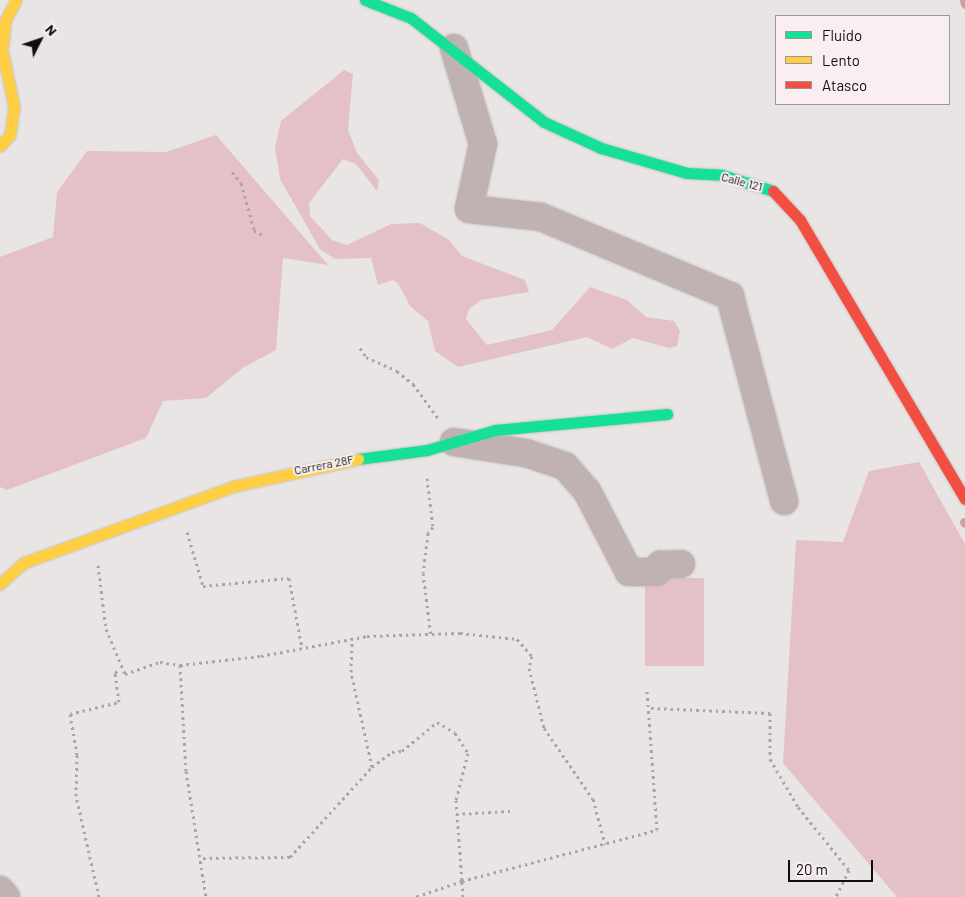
<!DOCTYPE html>
<style>
body{margin:0}
#map{position:relative;width:965px;height:897px;overflow:hidden;background:#eae5e5;font-family:Barlow,sans-serif}
div>[style]{position:absolute}
.green>*{inset:0;background:#e3c1c6;transform-origin:0 0}
.stream>*{height:9px;margin:-4.5px;padding:0 4.5px;transform-origin:4.5px;border-radius:4.5px;background:#c9a0a6}
.path>*{height:3px;margin-top:-1.5px;transform-origin:0;background:repeating-linear-gradient(90deg,#ada3a4 0 2.5px,transparent 0 6.5px)}
.roads{filter:drop-shadow(0 0 1px #c7c3c4) drop-shadow(0 0 1px #c7c3c4)}
.street>*{height:28px;margin:-14px;padding:0 14px;transform-origin:14px;border-radius:14px;background:#c0b1b3}
.fast>*{height:11px;margin:-5.5px;padding:0 5.5px;transform-origin:5.5px;border-radius:5.5px;background:#16e098}
.slow>*{height:11px;margin:-5.5px;padding:0 5.5px;transform-origin:5.5px;border-radius:5.5px;background:#ffcf43}
.jam>*{height:11px;margin:-5.5px;padding:0 5.5px;transform-origin:5.5px;border-radius:5.5px;background:#f24e42}
span{translate:-50% -50%;white-space:nowrap;text-align:center;line-height:1.15;-webkit-text-stroke:4px #faeff0;paint-order:stroke}
.street-label{font-size:12px;color:#120e0f}
.legend{position:absolute;left:775px;top:15px;width:175px;height:90px;box-sizing:border-box;background:#faeff0;border:1px solid #9d9596;margin:0;padding:6px 9px;list-style:none;font-size:15px;color:#120e0f}
.legend li{display:flex;align-items:center;gap:10px;height:25px}
.legend b{width:25px;border:1px solid #9d9596}
.north{position:absolute;left:15px;top:15px;width:50px;height:50px;-webkit-text-stroke:4px #faeff0;paint-order:stroke;rotate:49deg;font-size:14px;font-weight:700;line-height:20px;text-align:center;color:#120e0f}
.north::after{content:'';display:block;margin:auto;width:18px;height:22px;background:#120e0f;clip-path:polygon(50% 0,100% 100%,50% 72%,0 100%)}
.scale{position:absolute;left:788px;top:860px;width:85px;height:22px;box-sizing:border-box;border:2px solid #120e0f;border-top:0;padding-left:6px;font-size:15px;line-height:18px;white-space:nowrap;color:#120e0f;-webkit-text-stroke:4px #faeff0;paint-order:stroke}
</style>
<div id="map">
<div class="green">
<div style="clip-path:polygon(344px 70px,353px 74px,348px 130px,357px 153px,379px 180px,377px 191px,356px 164px,343px 159px,309px 203px,310px 216px,332px 240px,347px 245px,391px 224px,420px 223px,449px 240px,462px 256px,525px 280px,529px 292px,481px 300px,469px 309px,466px 319px,487px 345px,552px 330px,590px 287px,627px 300px,646px 317px,674px 321px,680px 331px,677px 346px,669px 348px,633px 338px,612px 349px,587px 337px,458px 367px,435px 351px,428px 321px,410px 306px,398px 283px,393px 280px,378px 285px,371px 258px,335px 259px,320px 249px,280px 179px,275px 147px,281px 121px)"></div>
<div style="clip-path:polygon(216px 135px,328px 265px,283px 258px,276px 350px,244px 367px,206px 398px,163px 401px,146px 438px,7px 490px,0 487px,0 257px,53px 237px,57px 192px,87px 151px,166px 152px)"></div>
<div style="clip-path:polygon(919px 462px,965px 544px,965px 897px,897px 897px,783px 763px,796px 540px,843px 542px,869px 471px)"></div>
<div style="left:645px;top:578px;width:59px;height:88px"></div>
</div>
<div class="stream">
<div style="left:964px;top:0;width:4px;rotate:76deg"></div>
<div style="left:964px;top:522px;width:1px;rotate:45deg"></div>
</div>
<div class="path">
<div style="left:232px;top:172px;width:14px;rotate:51deg"></div>
<div style="left:241px;top:183px;width:49px;rotate:74.5deg"></div>
<div style="left:254px;top:230px;width:12px;rotate:31deg"></div>
<div style="left:360px;top:348px;width:11px;rotate:56deg"></div>
<div style="left:366px;top:357px;width:34px;rotate:24deg"></div>
<div style="left:397px;top:371px;width:21px;rotate:39deg"></div>
<div style="left:413px;top:384px;width:42px;rotate:53.7deg"></div>
<div style="left:427px;top:478px;width:49px;rotate:83deg"></div>
<div style="left:433px;top:527px;width:8px;rotate:130deg"></div>
<div style="left:428px;top:533px;width:40px;rotate:97.1deg"></div>
<div style="left:423px;top:573px;width:64px;rotate:82.8deg"></div>
<div style="left:187px;top:532px;width:56px;rotate:73.5deg"></div>
<div style="left:203px;top:586px;width:86px;rotate:-5.3deg"></div>
<div style="left:289px;top:578px;width:71px;rotate:79.5deg"></div>
<div style="left:98px;top:565px;width:64px;rotate:82.9deg"></div>
<div style="left:106px;top:629px;width:49px;rotate:67.1deg"></div>
<div style="left:125px;top:674px;width:37px;rotate:-19deg"></div>
<div style="left:160px;top:662px;width:20px;rotate:9deg"></div>
<div style="left:180px;top:665px;width:81px;rotate:-6.3deg"></div>
<div style="left:261px;top:656px;width:108px;rotate:-10.7deg"></div>
<div style="left:367px;top:636px;width:93px;rotate:-1.8deg"></div>
<div style="left:460px;top:633px;width:57px;rotate:6deg"></div>
<div style="left:517px;top:639px;width:23px;rotate:49deg"></div>
<div style="left:532px;top:656px;width:12px;rotate:104deg"></div>
<div style="left:529px;top:668px;width:62px;rotate:76deg"></div>
<div style="left:544px;top:728px;width:86px;rotate:55.4deg"></div>
<div style="left:593px;top:799px;width:47px;rotate:75.1deg"></div>
<div style="left:180px;top:665px;width:106px;rotate:86.8deg"></div>
<div style="left:186px;top:771px;width:128px;rotate:81deg"></div>
<div style="left:651px;top:708px;width:119px;rotate:2.4deg"></div>
<div style="left:770px;top:713px;width:46px;rotate:90deg"></div>
<div style="left:770px;top:759px;width:56px;rotate:59.7deg"></div>
<div style="left:798px;top:807px;width:81px;rotate:51deg"></div>
<div style="left:849px;top:870px;width:30px;rotate:116deg"></div>
<div style="left:372px;top:767px;width:25px;rotate:-37deg"></div>
<div style="left:392px;top:752px;width:10px;rotate:-6deg"></div>
<div style="left:402px;top:751px;width:45px;rotate:-39.6deg"></div>
<div style="left:437px;top:722px;width:21px;rotate:31deg"></div>
<div style="left:455px;top:733px;width:24px;rotate:57deg"></div>
<div style="left:468px;top:753px;width:49px;rotate:104.3deg"></div>
<div style="left:456px;top:800px;width:81px;rotate:85.8deg"></div>
<div style="left:462px;top:881px;width:50px;rotate:161.2deg"></div>
<div style="left:456px;top:814px;width:55px;rotate:-3.1deg"></div>
<div style="left:203px;top:858px;width:87px;rotate:-0.7deg"></div>
<div style="left:290px;top:857px;width:122px;rotate:-47.7deg"></div>
<div style="left:372px;top:767px;width:97px;rotate:-102.5deg"></div>
<div style="left:351px;top:672px;width:33px;rotate:-88deg"></div>
<div style="left:99px;top:897px;width:104px;rotate:-102.8deg"></div>
<div style="left:76px;top:796px;width:41px;rotate:-88.6deg"></div>
<div style="left:77px;top:755px;width:42px;rotate:-99.7deg"></div>
<div style="left:70px;top:714px;width:50px;rotate:-13.8deg"></div>
<div style="left:119px;top:702px;width:29px;rotate:-98deg"></div>
<div style="left:115px;top:673px;width:6px;rotate:-45deg"></div>
<div style="left:463px;top:897px;width:16px;rotate:-94deg"></div>
<div style="left:462px;top:881px;width:202px;rotate:-14.7deg"></div>
<div style="left:657px;top:830px;width:139px;rotate:-94.1deg"></div>
</div>
<div class="roads">
<div class="street">
<div style="left:454px;top:48px;width:100px;rotate:73.2deg"></div>
<div style="left:483px;top:144px;width:66px;rotate:102.2deg"></div>
<div style="left:469px;top:209px;width:72px;rotate:6.3deg"></div>
<div style="left:541px;top:217px;width:205px;rotate:22.7deg"></div>
<div style="left:730px;top:296px;width:212px;rotate:75.2deg"></div>
<div style="left:454px;top:442px;width:73px;rotate:8.7deg"></div>
<div style="left:526px;top:453px;width:41px;rotate:18.4deg"></div>
<div style="left:565px;top:466px;width:33px;rotate:49deg"></div>
<div style="left:587px;top:491px;width:91px;rotate:62.6deg"></div>
<div style="left:629px;top:572px;width:28px"></div>
<div style="left:657px;top:572px;width:8px;rotate:-67deg"></div>
<div style="left:660px;top:565px;width:21px;rotate:-3deg"></div>
<div style="left:0;top:890px;width:9px;rotate:49deg"></div>
</div>
<div class="fast">
<div style="left:365px;top:0;width:49px;rotate:21.4deg"></div>
<div style="left:411px;top:18px;width:169px;rotate:38deg"></div>
<div style="left:544px;top:122px;width:63px;rotate:24.5deg"></div>
<div style="left:601px;top:148px;width:90px;rotate:16.2deg"></div>
<div style="left:687px;top:173px;width:35px;rotate:3deg"></div>
<div style="left:722px;top:175px;width:53px;rotate:17.4deg"></div>
<div style="left:358px;top:459px;width:70px;rotate:-7.4deg"></div>
<div style="left:427px;top:450px;width:71px;rotate:-16.4deg"></div>
<div style="left:495px;top:430px;width:173px;rotate:-5.3deg"></div>
</div>
<div class="slow">
<div style="left:0;top:146px;width:15px;rotate:-48deg"></div>
<div style="left:10px;top:135px;width:28px;rotate:-82deg"></div>
<div style="left:14px;top:107px;width:58px;rotate:-101.9deg"></div>
<div style="left:2px;top:50px;width:31px;rotate:-83deg"></div>
<div style="left:6px;top:19px;width:21px;rotate:-62deg"></div>
<div style="left:0;top:584px;width:31px;rotate:-42deg"></div>
<div style="left:23px;top:563px;width:226px;rotate:-20deg"></div>
<div style="left:235px;top:486px;width:126px;rotate:-12.4deg"></div>
</div>
<div class="jam">
<div style="left:773px;top:191px;width:40px;rotate:47deg"></div>
<div style="left:800px;top:220px;width:324px;rotate:59.4deg"></div>
</div>
</div>
<div class="street-label">
<span style="left:742px;top:182px;rotate:15deg">Calle 121</span>
<span style="left:324px;top:465px;rotate:-11deg">Carrera 28F</span>
</div>
<ul class="legend">
<li><b style="height:6px;background:#16e098"></b>Fluido</li>
<li><b style="height:6px;background:#ffcf43"></b>Lento</li>
<li><b style="height:6px;background:#f24e42"></b>Atasco</li>
</ul>
<div class="north">N</div>
<div class="scale">20 m</div>
</div>
